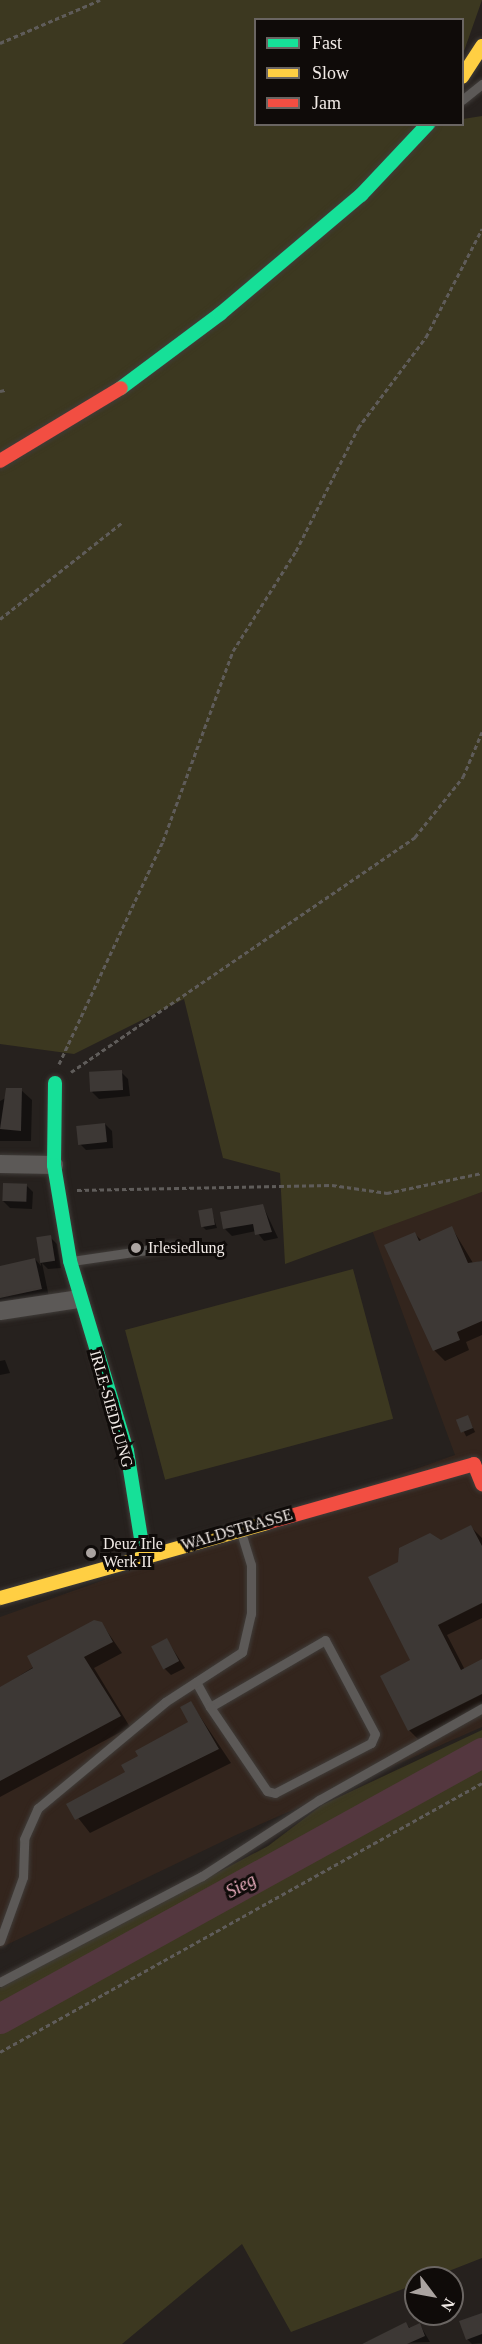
<!DOCTYPE html>
<style>
body{margin:0}
#map{position:relative;width:482px;height:2344px;overflow:hidden;background:#26211e;font-family:Georgia,serif}
div>[style]{position:absolute}
.built>*{inset:0;background:#33251d}
.green>*{inset:0;background:#3c3820;transform-origin:0 0}
.shadow>*{inset:0;background:#0007;transform-origin:0 0}
.river>*{height:30px;margin:-15px;padding:0 15px;transform-origin:15px;border-radius:15px;background:#54373f}
.building>*{inset:0;background:#3d3835;transform-origin:0 0}
.path>*{height:3px;margin-top:-1.5px;transform-origin:0;background:repeating-linear-gradient(90deg,#5f5c5a 0 4.5px,transparent 0 7.5px)}
.roads{filter:drop-shadow(0 0 2px #403c39) drop-shadow(0 0 2px #403c39)}
.lane>*{height:9px;margin:-4.5px;padding:0 4.5px;transform-origin:4.5px;border-radius:4.5px;background:#5c5957}
.street>*{height:18px;margin:-9px;padding:0 9px;transform-origin:9px;border-radius:9px;background:#5c5957}
.fast>*{height:14px;margin:-7px;padding:0 7px;transform-origin:7px;border-radius:7px;background:#16e098}
.slow>*{height:14px;margin:-7px;padding:0 7px;transform-origin:7px;border-radius:7px;background:#ffcf43}
.jam>*{height:14px;margin:-7px;padding:0 7px;transform-origin:7px;border-radius:7px;background:#f24e42}
.dots>*{width:16px;height:16px;translate:-50% -50%;box-sizing:border-box;border:3px solid #0f0b09;border-radius:50%}
span{translate:-50% -50%;white-space:nowrap;text-align:center;line-height:1.15;-webkit-text-stroke:6px #0f0b09;paint-order:stroke}
.poi-label{font-size:16px;color:#f2ebe7}
.left{translate:0 -50%;text-align:left}
.street-label{font-size:16px;color:#f2ebe7}
.water-label{font-size:18px;color:#eeb0c1;font-style:italic}
.legend{position:absolute;left:254px;top:18px;width:210px;height:108px;box-sizing:border-box;background:#0f0b09;border:2px solid #6a6562;margin:0;padding:8px 10px;list-style:none;font-size:18px;color:#f2ebe7}
.legend li{display:flex;align-items:center;gap:12px;height:30px}
.legend b{width:30px;border:2px solid #6a6562}
.north{position:absolute;left:404px;top:2266px;width:60px;height:60px;box-sizing:border-box;background:#0f0b09;border:2px solid #6a6562;border-radius:50%;rotate:122deg;font-size:16px;font-weight:700;line-height:24px;text-align:center;color:#f2ebe7}
.north::after{content:'';display:block;margin:auto;width:21px;height:27px;background:#aba4a1;clip-path:polygon(50% 0,100% 100%,50% 72%,0 100%)}
</style>
<div id="map">
<div class="built">
<div style="clip-path:polygon(482px 1192px,482px 1727px,236px 1835px,0 1948px,0 1617px,455px 1455px,372px 1230px)"></div>
</div>
<div class="green">
<div style="clip-path:polygon(0 0,482px 0,463px 54px,462px 20px,255px 20px,255px 124px,462px 124px,463px 119px,482px 116px,482px 1192px,285px 1264px,280px 1173px,223px 1158px,184px 999px,74px 1054px,0 1044px)"></div>
<div style="left:353px;top:1269px;width:155px;height:236px;rotate:75deg"></div>
<div style="clip-path:polygon(482px 1730px,482px 2258px,431px 2278px,416px 2278px,416px 2284px,291px 2332px,242px 2244px,122px 2344px,0 2344px,0 1988px,268px 1846px,322px 1805px)"></div>
</div>
<div class="shadow">
<div style="clip-path:polygon(121px 1072px,128px 1079px,130px 1096px,99px 1099px,92px 1092px)"></div>
<div style="clip-path:polygon(21px 1090px,32px 1100px,31px 1141px,0 1141px,0 1101px)"></div>
<div style="clip-path:polygon(105px 1124px,112px 1131px,113px 1148px,86px 1150px,79px 1143px)"></div>
<div style="clip-path:polygon(26px 1185px,33px 1192px,32px 1209px,10px 1208px,3px 1201px)"></div>
<div style="clip-path:polygon(263px 1206px,278px 1238px,264px 1241px,256px 1231px,232px 1236px,225px 1229px)"></div>
<div style="clip-path:polygon(211px 1210px,217px 1228px,206px 1230px,203px 1227px)"></div>
<div style="clip-path:polygon(452px 1228px,473px 1263px,482px 1261px,482px 1335px,466px 1342px,469px 1350px,445px 1361px,435px 1351px,386px 1246px,415px 1234px,422px 1241px)"></div>
<div style="clip-path:polygon(50px 1237px,57px 1244px,61px 1268px,48px 1269px,42px 1263px,49px 1297px,5px 1306px,0 1301px,0 1267px,35px 1259px,41px 1266px,37px 1239px)"></div>
<div style="clip-path:polygon(5px 1360px,10px 1373px,0 1375px,0 1361px)"></div>
<div style="left:467px;top:1416px;width:18px;height:10px;rotate:63deg"></div>
<div style="clip-path:polygon(471px 1527px,482px 1538px,482px 1618px,447px 1635px,465px 1670px,482px 1661px,482px 1709px,419px 1740px,409px 1730px,412px 1661px,441px 1542px)"></div>
<div style="clip-path:polygon(102px 1624px,122px 1653px,94px 1668px,130px 1727px,0 1797px,0 1688px)"></div>
<div style="clip-path:polygon(167px 1640px,185px 1668px,171px 1675px,164px 1668px)"></div>
<div style="clip-path:polygon(191px 1703px,231px 1763px,90px 1833px,68px 1805px,127px 1773px,190px 1723px)"></div>
<div style="clip-path:polygon(482px 2314px,482px 2343px,472px 2344px,467px 2339px)"></div>
<div style="clip-path:polygon(406px 2324px,411px 2329px,420px 2325px,430px 2342px,362px 2344px)"></div>
</div>
<div class="river">
<div style="left:0;top:2019px;width:551px;rotate:-28.89deg"></div>
</div>
<div class="building">
<div style="left:122px;top:1070px;width:20px;height:33px;rotate:87deg"></div>
<div style="clip-path:polygon(6px 1088px,22px 1088px,21px 1131px,0 1129px)"></div>
<div style="left:105px;top:1123px;width:19px;height:29px;rotate:84deg"></div>
<div style="left:3px;top:1183px;width:24px;height:18px;rotate:2deg"></div>
<div style="clip-path:polygon(263px 1204px,272px 1232px,255px 1235px,253px 1224px,223px 1229px,220px 1212px)"></div>
<div style="left:212px;top:1208px;width:17px;height:14px;rotate:80deg"></div>
<div style="clip-path:polygon(452px 1226px,468px 1263px,482px 1261px,482px 1321px,457px 1332px,460px 1340px,433px 1351px,384px 1245px,415px 1232px,419px 1241px)"></div>
<div style="left:51px;top:1235px;width:26px;height:15px;rotate:81deg"></div>
<div style="clip-path:polygon(35px 1258px,42px 1289px,0 1298px,0 1266px)"></div>
<div style="left:468px;top:1415px;width:14px;height:13px;rotate:69deg"></div>
<div style="clip-path:polygon(471px 1525px,482px 1546px,482px 1603px,438px 1625px,461px 1670px,482px 1659px,482px 1694px,408px 1731px,380px 1676px,410px 1660px,368px 1577px,398px 1562px,399px 1548px,430px 1533px,441px 1540px)"></div>
<div style="clip-path:polygon(94px 1620px,102px 1622px,113px 1642px,84px 1657px,121px 1716px,0 1781px,0 1687px,33px 1668px,27px 1656px)"></div>
<div style="left:167px;top:1638px;width:26px;height:18px;rotate:62deg"></div>
<div style="clip-path:polygon(191px 1701px,219px 1749px,75px 1820px,66px 1804px,125px 1772px,121px 1765px,138px 1756px,135px 1751px,188px 1722px,180px 1707px)"></div>
<div style="clip-path:polygon(482px 2313px,482px 2334px,466px 2340px,459px 2321px)"></div>
<div style="clip-path:polygon(406px 2322px,409px 2328px,420px 2323px,425px 2336px,407px 2344px,362px 2344px)"></div>
</div>
<div class="path">
<div style="left:0;top:43px;width:109px;rotate:-23.3deg"></div>
<div style="left:0;top:391px;width:5px;rotate:-11deg"></div>
<div style="left:0;top:619px;width:157px;rotate:-38.3deg"></div>
<div style="left:59px;top:1064px;width:246px;rotate:-65deg"></div>
<div style="left:163px;top:841px;width:202px;rotate:-69.8deg"></div>
<div style="left:233px;top:651px;width:118px;rotate:-57.8deg"></div>
<div style="left:296px;top:551px;width:138px;rotate:-63.2deg"></div>
<div style="left:358px;top:428px;width:114px;rotate:-53.2deg"></div>
<div style="left:426px;top:337px;width:122px;rotate:-62.6deg"></div>
<div style="left:71px;top:1072px;width:417px;rotate:-34.3deg"></div>
<div style="left:415px;top:837px;width:77px;rotate:-51.3deg"></div>
<div style="left:463px;top:777px;width:49px;rotate:-67.1deg"></div>
<div style="left:77px;top:1190px;width:255px;rotate:-1.1deg"></div>
<div style="left:332px;top:1185px;width:56px;rotate:8.3deg"></div>
<div style="left:387px;top:1193px;width:97px;rotate:-11.9deg"></div>
<div style="left:0;top:2052px;width:552px;rotate:-29.17deg"></div>
</div>
<div class="roads">
<div class="lane">
<div style="left:462px;top:100px;width:26px;rotate:-39deg"></div>
<div style="left:72px;top:1261px;width:103px;rotate:-8.4deg"></div>
<div style="left:196px;top:1682px;width:29px;rotate:61deg"></div>
<div style="left:210px;top:1707px;width:133px;rotate:-30.2deg"></div>
<div style="left:325px;top:1640px;width:106px;rotate:62deg"></div>
<div style="left:375px;top:1734px;width:10px;rotate:114deg"></div>
<div style="left:371px;top:1743px;width:108px;rotate:152.5deg"></div>
<div style="left:275px;top:1793px;width:8px;rotate:-166deg"></div>
<div style="left:267px;top:1791px;width:102px;rotate:-124.2deg"></div>
<div style="left:0;top:1941px;width:68px;rotate:-70.2deg"></div>
<div style="left:23px;top:1877px;width:38px;rotate:-88deg"></div>
<div style="left:24px;top:1839px;width:34px;rotate:-66deg"></div>
<div style="left:38px;top:1808px;width:165px;rotate:-39.8deg"></div>
<div style="left:165px;top:1702px;width:92px;rotate:-33deg"></div>
<div style="left:242px;top:1652px;width:39px;rotate:-77deg"></div>
<div style="left:251px;top:1614px;width:49px;rotate:-90deg"></div>
<div style="left:251px;top:1565px;width:34px;rotate:-107deg"></div>
<div style="left:0;top:1982px;width:228px;rotate:-27.7deg"></div>
<div style="left:202px;top:1876px;width:140px;rotate:-33deg"></div>
<div style="left:319px;top:1800px;width:187px;rotate:-29.4deg"></div>
</div>
<div class="street">
<div style="left:0;top:1164px;width:54px;rotate:1.1deg"></div>
<div style="left:0;top:1311px;width:79px;rotate:-8.7deg"></div>
</div>
<div class="fast">
<div style="left:121px;top:388px;width:124px;rotate:-36.8deg"></div>
<div style="left:220px;top:314px;width:185px;rotate:-40.2deg"></div>
<div style="left:361px;top:195px;width:98px;rotate:-46.7deg"></div>
<div style="left:55px;top:1083px;width:82px;rotate:90.7deg"></div>
<div style="left:54px;top:1165px;width:97px;rotate:80.5deg"></div>
<div style="left:70px;top:1261px;width:198px;rotate:73.3deg"></div>
<div style="left:127px;top:1451px;width:107px;rotate:80.9deg"></div>
</div>
<div class="slow">
<div style="left:462px;top:77px;width:37px;rotate:-57deg"></div>
<div style="left:0;top:1598px;width:276px;rotate:-15.7deg"></div>
</div>
<div class="jam">
<div style="left:0;top:461px;width:141px;rotate:-31.1deg"></div>
<div style="left:266px;top:1523px;width:216px;rotate:-15.8deg"></div>
<div style="left:474px;top:1464px;width:22px;rotate:68deg"></div>
</div>
</div>
<div class="dots">
<div style="left:136px;top:1248px;background:#aba4a1"></div>
<div style="left:91px;top:1553px;background:#aba4a1"></div>
</div>
<div class="poi-label">
<span class="left" style="left:148px;top:1248px">Irlesiedlung</span>
<span class="left" style="left:103px;top:1553px">Deuz Irle<br>Werk II</span>
</div>
<div class="street-label">
<span style="left:111px;top:1409px;rotate:74deg">IRLE-SIEDLUNG</span>
<span style="left:237px;top:1530px;rotate:-16deg">WALDSTRASSE</span>
</div>
<div class="water-label">
<span style="left:241px;top:1886px;rotate:-29deg">Sieg</span>
</div>
<ul class="legend">
<li><b style="height:8px;background:#16e098"></b>Fast</li>
<li><b style="height:8px;background:#ffcf43"></b>Slow</li>
<li><b style="height:8px;background:#f24e42"></b>Jam</li>
</ul>
<div class="north">N</div>
</div>
